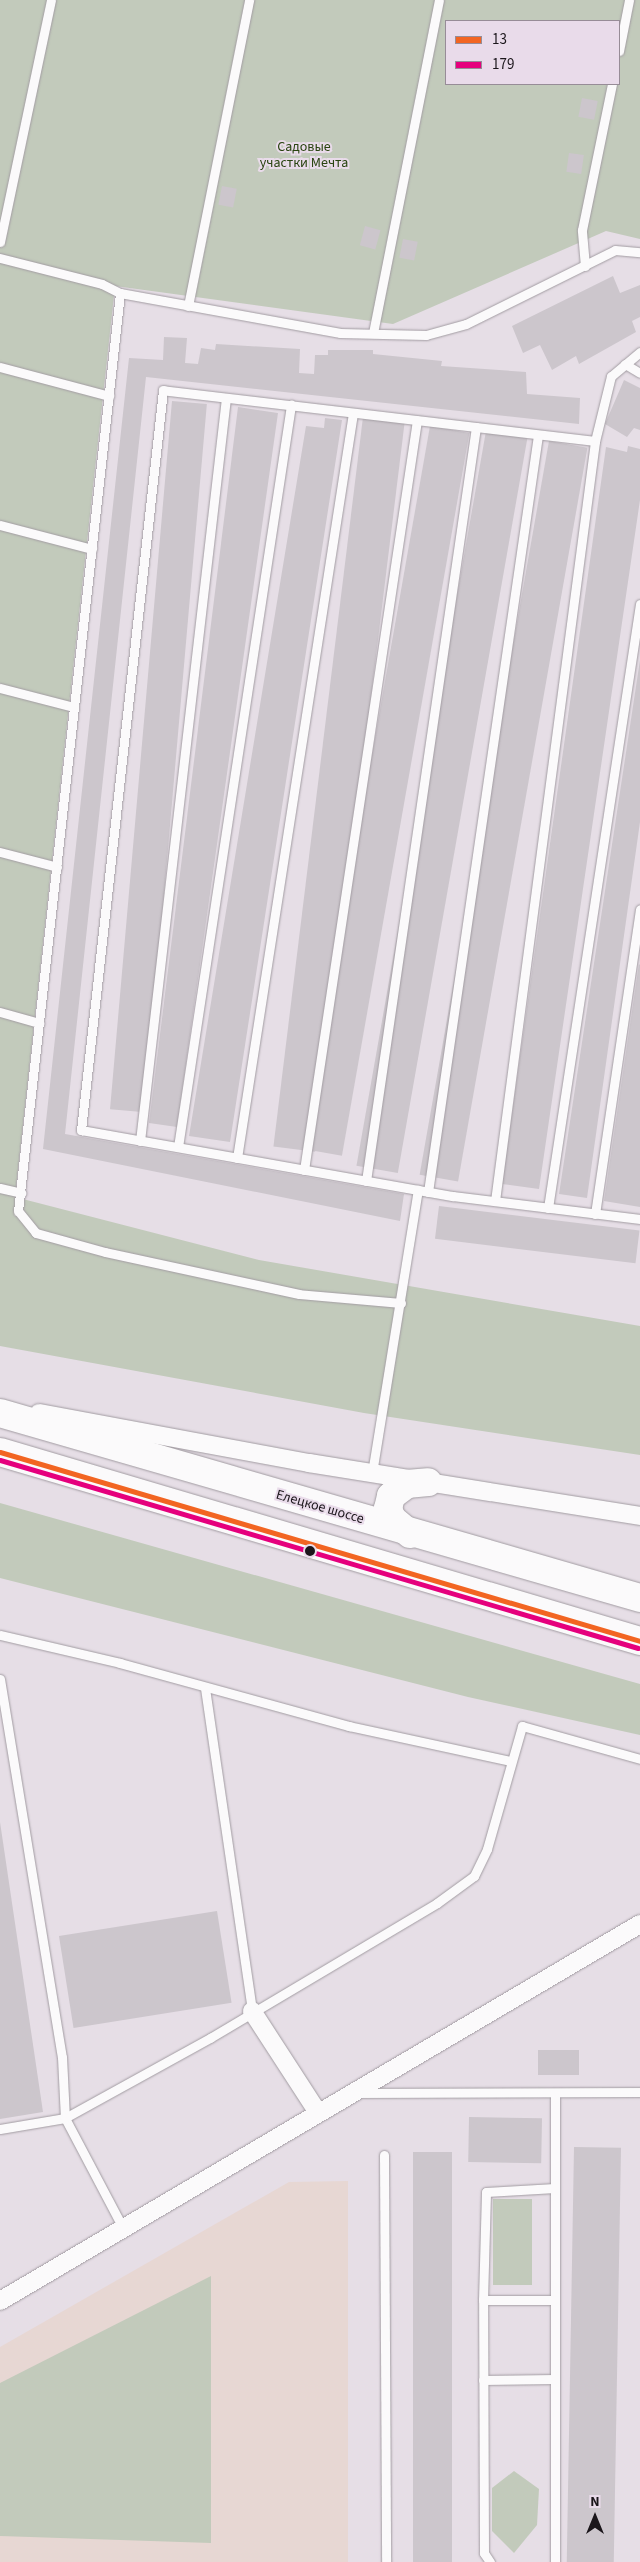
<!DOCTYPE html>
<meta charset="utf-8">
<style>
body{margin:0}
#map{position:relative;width:640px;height:2562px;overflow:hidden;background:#e6dee6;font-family:"Source Sans 3",sans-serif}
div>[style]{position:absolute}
.education>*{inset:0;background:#e7d7d3}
.green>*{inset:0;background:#c2cabb;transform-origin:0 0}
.building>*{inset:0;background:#ccc6cc;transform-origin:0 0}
.roads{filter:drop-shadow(0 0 1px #a29ca2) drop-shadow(0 0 1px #a29ca2)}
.service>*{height:9px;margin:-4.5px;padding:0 4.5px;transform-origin:4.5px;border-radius:4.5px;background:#fbfafb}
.minor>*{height:18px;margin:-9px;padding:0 9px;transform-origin:9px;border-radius:9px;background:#fbfafb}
.primary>*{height:28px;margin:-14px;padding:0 14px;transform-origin:14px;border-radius:14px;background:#fbfafb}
.bus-1>*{height:5px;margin:-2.5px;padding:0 2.5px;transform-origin:2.5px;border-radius:2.5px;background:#f26522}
.bus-2>*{height:5px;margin:-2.5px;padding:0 2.5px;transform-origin:2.5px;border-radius:2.5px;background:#e5007d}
.dots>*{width:14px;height:14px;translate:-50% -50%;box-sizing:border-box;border:2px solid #e9dbea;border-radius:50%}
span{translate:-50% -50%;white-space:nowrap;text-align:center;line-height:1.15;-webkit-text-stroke:4px #e9dbea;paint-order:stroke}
.park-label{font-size:14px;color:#294410}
.street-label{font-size:14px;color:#1b161b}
.legend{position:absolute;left:445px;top:20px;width:175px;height:65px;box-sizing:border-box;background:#e9dbea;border:1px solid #978c97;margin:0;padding:6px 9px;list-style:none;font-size:15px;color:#1b161b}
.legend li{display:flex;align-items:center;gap:10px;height:25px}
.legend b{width:25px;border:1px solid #978c97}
.north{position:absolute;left:570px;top:2492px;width:50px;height:50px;-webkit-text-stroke:4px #e9dbea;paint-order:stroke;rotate:0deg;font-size:14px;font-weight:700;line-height:20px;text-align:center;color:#1b161b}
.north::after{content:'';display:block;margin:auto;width:18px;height:22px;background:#1b161b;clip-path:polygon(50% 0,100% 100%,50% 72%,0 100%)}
</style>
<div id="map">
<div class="education">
<div style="clip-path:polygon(348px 2181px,348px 2562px,0 2562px,0 2347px,289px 2182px)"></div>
</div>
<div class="green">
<div style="clip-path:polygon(evenodd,0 0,640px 0,640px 239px,606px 231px,393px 324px,115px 286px,15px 1197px,259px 1260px,640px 1326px,640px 1455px,364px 1413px,0 1346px,0 0,446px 21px,619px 21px,619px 84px,446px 84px,446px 21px)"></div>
<div style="clip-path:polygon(0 1503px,640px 1684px,640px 1735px,468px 1697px,0 1578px)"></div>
<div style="left:493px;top:2199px;width:39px;height:86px"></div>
<div style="clip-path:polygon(211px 2276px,211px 2543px,0 2536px,0 2383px)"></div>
<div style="clip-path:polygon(514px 2471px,539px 2489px,537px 2525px,514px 2553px,492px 2531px,492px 2488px)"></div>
</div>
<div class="building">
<div style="left:582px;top:98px;width:16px;height:19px;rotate:11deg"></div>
<div style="left:569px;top:153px;width:15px;height:19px;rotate:8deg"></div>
<div style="left:222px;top:186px;width:15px;height:19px;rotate:11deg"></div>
<div style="left:365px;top:226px;width:16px;height:20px;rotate:15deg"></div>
<div style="left:403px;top:239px;width:15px;height:19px;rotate:11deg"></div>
<div style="clip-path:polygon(613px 276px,620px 293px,640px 285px,640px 317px,632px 321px,636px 332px,579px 364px,576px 356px,552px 370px,540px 345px,523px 353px,512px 326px)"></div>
<div style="clip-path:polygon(164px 337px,187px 338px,185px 363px,198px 364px,201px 348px,215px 350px,216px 344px,300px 349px,299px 373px,314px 374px,315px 355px,328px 355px,328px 350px,373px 350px,373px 354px,442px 361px,441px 366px,526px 372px,527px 394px,580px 398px,579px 424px,146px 377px,65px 1134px,404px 1194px,400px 1221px,43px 1149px,129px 358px,163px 360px)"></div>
<div style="clip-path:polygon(624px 380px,640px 388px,640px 430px,634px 428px,627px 437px,605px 424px)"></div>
<div style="left:172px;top:401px;width:35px;height:711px;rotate:5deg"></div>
<div style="clip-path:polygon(238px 407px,278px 413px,177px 1127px,149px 1123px)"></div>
<div style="left:363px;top:417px;width:42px;height:735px;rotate:7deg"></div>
<div style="clip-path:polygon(325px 418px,342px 420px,230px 1142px,189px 1136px,306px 426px,324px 428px)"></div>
<div style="left:430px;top:426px;width:40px;height:734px;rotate:10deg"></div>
<div style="left:486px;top:431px;width:42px;height:746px;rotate:10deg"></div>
<div style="left:549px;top:441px;width:39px;height:745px;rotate:10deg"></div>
<div style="clip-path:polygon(628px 446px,640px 449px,640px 500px,539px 1189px,502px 1184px,606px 447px,627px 452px)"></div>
<div style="clip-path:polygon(640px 660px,640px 822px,587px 1198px,559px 1194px)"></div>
<div style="clip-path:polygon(639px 964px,640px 965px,640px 1207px,604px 1201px)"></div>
<div style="left:439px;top:1206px;width:202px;height:33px;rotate:7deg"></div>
<div style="clip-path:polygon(0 1822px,43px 2112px,0 2119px)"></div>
<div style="left:217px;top:1911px;width:93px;height:160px;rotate:81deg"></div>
<div style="left:538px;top:2050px;width:41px;height:25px"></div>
<div style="left:469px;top:2117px;width:73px;height:45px;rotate:1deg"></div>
<div style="left:574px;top:2147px;width:47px;height:415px;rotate:1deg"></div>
<div style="left:452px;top:2152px;width:410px;height:39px;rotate:90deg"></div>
</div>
<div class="roads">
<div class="service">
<div style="left:619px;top:51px;width:52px;rotate:-78.9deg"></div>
<div style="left:0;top:242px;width:247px;rotate:-78.1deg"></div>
<div style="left:0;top:258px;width:105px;rotate:14.3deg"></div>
<div style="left:102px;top:284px;width:20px;rotate:27deg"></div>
<div style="left:585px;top:266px;width:36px;rotate:-95deg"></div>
<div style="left:582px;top:230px;width:149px;rotate:-78.4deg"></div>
<div style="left:188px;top:306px;width:312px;rotate:-78.7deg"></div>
<div style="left:373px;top:333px;width:339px;rotate:-78.8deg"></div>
<div style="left:640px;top:352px;width:38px;rotate:140deg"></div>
<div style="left:611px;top:376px;width:67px;rotate:103.8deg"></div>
<div style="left:595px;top:441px;width:435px;rotate:-173.3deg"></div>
<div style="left:163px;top:390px;width:745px;rotate:96.32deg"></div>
<div style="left:81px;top:1130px;width:378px;rotate:10.1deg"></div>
<div style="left:453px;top:1196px;width:188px;rotate:7deg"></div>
<div style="left:625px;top:364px;width:17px;rotate:31deg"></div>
<div style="left:0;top:367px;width:113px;rotate:14.9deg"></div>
<div style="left:0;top:525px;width:95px;rotate:14.6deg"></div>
<div style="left:0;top:688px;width:76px;rotate:14.4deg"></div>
<div style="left:0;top:852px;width:59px;rotate:14.7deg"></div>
<div style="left:0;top:1012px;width:41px;rotate:15.8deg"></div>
<div style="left:140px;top:1141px;width:748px;rotate:-83.4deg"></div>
<div style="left:178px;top:1147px;width:751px;rotate:-81.34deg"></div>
<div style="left:237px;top:1158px;width:754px;rotate:-81.15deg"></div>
<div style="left:304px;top:1170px;width:758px;rotate:-81.43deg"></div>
<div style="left:366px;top:1181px;width:762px;rotate:-81.7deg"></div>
<div style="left:0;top:1188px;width:22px;rotate:13deg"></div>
<div style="left:428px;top:1192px;width:765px;rotate:-81.73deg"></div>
<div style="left:495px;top:1201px;width:767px;rotate:-82.5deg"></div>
<div style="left:548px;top:1208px;width:611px;rotate:-81.34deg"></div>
<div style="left:595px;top:1214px;width:308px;rotate:-81.6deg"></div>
<div style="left:401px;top:1303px;width:102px;rotate:-175deg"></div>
<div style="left:299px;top:1294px;width:198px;rotate:-167.8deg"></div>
<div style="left:105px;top:1252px;width:72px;rotate:-164.6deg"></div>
<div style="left:36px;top:1233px;width:28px;rotate:-129deg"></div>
<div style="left:18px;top:1211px;width:924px;rotate:-83.66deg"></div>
<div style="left:120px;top:293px;width:224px;rotate:10.3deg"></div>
<div style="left:340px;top:333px;width:86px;rotate:1.3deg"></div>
<div style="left:426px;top:335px;width:41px;rotate:-15.4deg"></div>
<div style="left:466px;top:324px;width:166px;rotate:-26.4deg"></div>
<div style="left:615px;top:250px;width:25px;rotate:5deg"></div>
<div style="left:372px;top:1473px;width:287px;rotate:-80.8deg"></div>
<div style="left:0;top:1635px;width:123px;rotate:13.1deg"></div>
<div style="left:120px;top:1663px;width:238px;rotate:15.4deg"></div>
<div style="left:349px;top:1726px;width:166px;rotate:12.2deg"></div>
<div style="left:0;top:1679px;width:383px;rotate:80.7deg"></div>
<div style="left:62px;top:2057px;width:61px;rotate:87.2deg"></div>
<div style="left:65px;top:2118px;width:122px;rotate:62.2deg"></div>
<div style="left:205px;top:1688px;width:326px;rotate:81.7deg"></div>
<div style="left:358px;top:2093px;width:282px;rotate:-0.2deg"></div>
<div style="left:0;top:2129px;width:66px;rotate:-9.6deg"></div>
<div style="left:65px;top:2118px;width:166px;rotate:-28.9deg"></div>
<div style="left:210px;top:2038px;width:264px;rotate:-30.7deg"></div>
<div style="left:437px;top:1903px;width:46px;rotate:-36.1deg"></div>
<div style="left:474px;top:1876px;width:30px;rotate:-64deg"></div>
<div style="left:487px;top:1849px;width:128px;rotate:-74.1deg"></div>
<div style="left:522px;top:1726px;width:123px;rotate:15.6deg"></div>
<div style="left:384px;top:2155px;width:407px;rotate:89.7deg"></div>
<div style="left:483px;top:2300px;width:108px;rotate:-88.4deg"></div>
<div style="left:486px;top:2192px;width:69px;rotate:-3.3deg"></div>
<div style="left:483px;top:2380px;width:72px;rotate:-0.8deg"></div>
<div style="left:490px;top:2562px;width:11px;rotate:-124deg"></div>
<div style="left:484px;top:2553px;width:253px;rotate:-90.2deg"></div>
<div style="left:483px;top:2300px;width:72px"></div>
<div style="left:555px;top:2562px;width:468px;rotate:-90deg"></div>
</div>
<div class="minor">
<div style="left:39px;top:1413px;width:275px;rotate:10.5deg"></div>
<div style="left:309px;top:1463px;width:335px;rotate:9.1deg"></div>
<div style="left:252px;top:2011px;width:119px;rotate:57deg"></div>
<div style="left:0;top:2301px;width:743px;rotate:-30.5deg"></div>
</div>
<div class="primary">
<div style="left:0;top:1413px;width:666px;rotate:16.12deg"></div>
<div style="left:0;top:1452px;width:667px;rotate:16.45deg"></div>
<div style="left:410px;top:1534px;width:23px;rotate:-140deg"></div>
<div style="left:392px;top:1519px;width:11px;rotate:-112deg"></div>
<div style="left:388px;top:1509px;width:13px;rotate:-77deg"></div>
<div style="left:391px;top:1496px;width:20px;rotate:-37deg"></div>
<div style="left:407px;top:1484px;width:21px;rotate:-5deg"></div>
</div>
</div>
<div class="bus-1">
<div style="left:0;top:1452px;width:667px;rotate:16.45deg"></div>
</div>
<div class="bus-2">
<div style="left:0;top:1460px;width:665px;rotate:16.42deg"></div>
</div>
<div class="dots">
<div style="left:310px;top:1551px;background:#1b161b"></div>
</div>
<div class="park-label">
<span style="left:304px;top:155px">Садовые<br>участки Мечта</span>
</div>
<div class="street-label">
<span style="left:320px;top:1507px;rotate:16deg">Елецкое шоссе</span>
</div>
<ul class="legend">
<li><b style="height:6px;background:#f26522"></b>13</li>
<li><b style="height:6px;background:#e5007d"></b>179</li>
</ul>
<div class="north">N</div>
</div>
